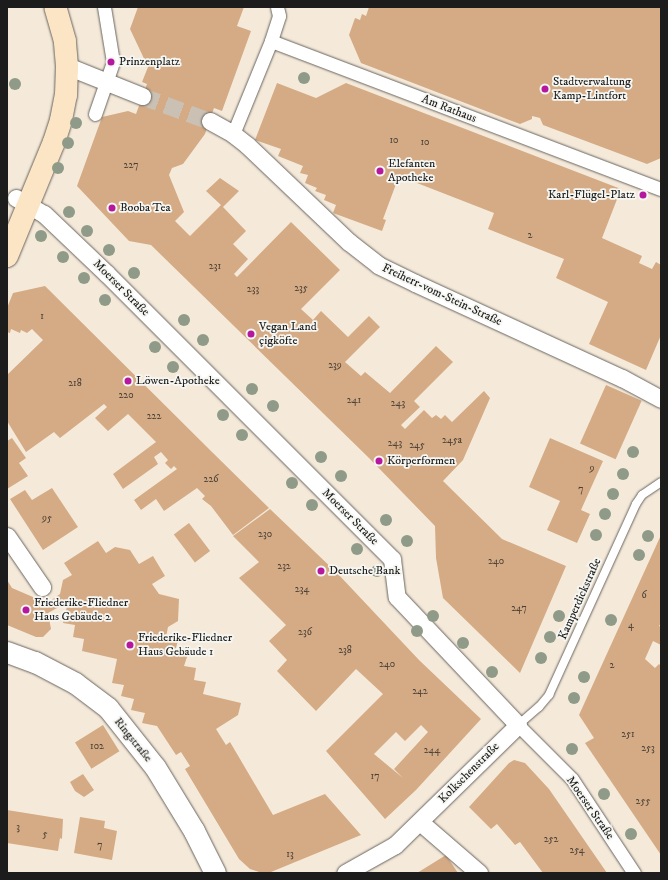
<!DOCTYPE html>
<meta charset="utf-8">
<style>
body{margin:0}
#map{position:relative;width:668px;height:880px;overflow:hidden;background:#f5eada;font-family:"IM FELL DW Pica",serif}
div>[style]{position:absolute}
.building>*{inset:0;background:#d4ab85;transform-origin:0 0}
.minor-tunnel>*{height:17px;margin-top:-8.5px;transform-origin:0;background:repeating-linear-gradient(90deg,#cac1b4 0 17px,transparent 0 25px)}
.roads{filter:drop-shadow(0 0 1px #68645e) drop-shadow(0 0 1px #68645e)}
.service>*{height:8px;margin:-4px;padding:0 4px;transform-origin:4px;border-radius:4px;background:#fff}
.pedestrian>*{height:13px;margin:-6.5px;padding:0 6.5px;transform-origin:6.5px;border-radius:6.5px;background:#fff}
.minor>*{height:17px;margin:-8.5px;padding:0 8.5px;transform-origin:8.5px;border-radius:8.5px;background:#fff}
.tertiary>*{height:21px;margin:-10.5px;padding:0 10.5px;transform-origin:10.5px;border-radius:10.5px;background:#fff}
.secondary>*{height:22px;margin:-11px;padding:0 11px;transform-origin:11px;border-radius:11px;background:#fce5c4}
.trees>*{width:12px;height:12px;margin:-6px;border-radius:50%;background:#8f9b88}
.dots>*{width:11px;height:11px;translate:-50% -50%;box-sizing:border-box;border:2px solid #f6f6f2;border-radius:50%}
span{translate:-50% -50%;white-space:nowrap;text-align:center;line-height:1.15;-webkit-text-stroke:3.5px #f6f6f2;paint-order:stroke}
.number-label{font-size:10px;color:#4a4036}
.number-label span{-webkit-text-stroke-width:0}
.poi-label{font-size:12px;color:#1c1c1c}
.left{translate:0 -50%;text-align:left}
.right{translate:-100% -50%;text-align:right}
.street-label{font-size:12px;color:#1c1c1c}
.frame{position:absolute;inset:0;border:8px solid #1c1c1c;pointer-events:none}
</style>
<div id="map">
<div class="building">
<div style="clip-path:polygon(138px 7px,244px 7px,237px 26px,251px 31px,222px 111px,214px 108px,205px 134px,183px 164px,172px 168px,169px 175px,184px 212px,175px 221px,190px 236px,221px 205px,206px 191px,220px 178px,239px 191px,223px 207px,246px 231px,233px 244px,248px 259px,234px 274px,237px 277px,291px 222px,340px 270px,301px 309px,313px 320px,321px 311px,348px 337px,369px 316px,380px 327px,345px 362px,361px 376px,365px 372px,390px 393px,436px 346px,453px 362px,414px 401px,420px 407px,401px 425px,405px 429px,424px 410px,432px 418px,436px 415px,441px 419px,445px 415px,452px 422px,484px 391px,490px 398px,463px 460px,443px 481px,502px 539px,566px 566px,520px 673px,443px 598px,436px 558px,435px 526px,369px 458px,151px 245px,129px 241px,77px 186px,102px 117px,128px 111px,136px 114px,147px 84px,142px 82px,148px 67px,130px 29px)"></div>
<div style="clip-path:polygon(369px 7px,661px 7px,661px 158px,647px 164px,543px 125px,540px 118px,532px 116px,532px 119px,520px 124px,361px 63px,349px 35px,355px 18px,360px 20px,362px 14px,366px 16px)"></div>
<div style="clip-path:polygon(277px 83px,316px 98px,346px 83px,621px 189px,602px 238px,642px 256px,639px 263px,652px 269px,656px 262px,661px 265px,661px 335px,646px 370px,589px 344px,608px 302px,556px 278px,564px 259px,488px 229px,494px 213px,399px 176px,383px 219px,386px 220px,382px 231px,333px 213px,336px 205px,324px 200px,326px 195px,315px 191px,317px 188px,305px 183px,308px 175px,300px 173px,303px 166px,278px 156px,281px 149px,255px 140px)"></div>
<div style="clip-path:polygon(45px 286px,212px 452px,269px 508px,233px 535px,211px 506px,202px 499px,205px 496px,197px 488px,164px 511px,156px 499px,141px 510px,134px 500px,177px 469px,174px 466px,171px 469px,165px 463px,168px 460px,161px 452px,154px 457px,158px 464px,123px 489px,113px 474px,156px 442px,128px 414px,108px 431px,95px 418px,107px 407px,104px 404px,60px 438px,54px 432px,26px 452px,7px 421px,7px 375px,43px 340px,32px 329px,27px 333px,21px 330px,20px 333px,11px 329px,10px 333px,7px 332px,7px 308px,13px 293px)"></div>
<div style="left:606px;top:385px;width:39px;height:64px;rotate:24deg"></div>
<div style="clip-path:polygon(12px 438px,26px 458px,19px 463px,28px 476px,7px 489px,7px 441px)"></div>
<div style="clip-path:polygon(550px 438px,603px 461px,581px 510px,590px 514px,577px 543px,547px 530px,560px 501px,529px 487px)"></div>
<div style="clip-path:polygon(52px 488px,78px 527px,43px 550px,10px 499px,25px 490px,32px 500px)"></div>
<div style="clip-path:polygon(evenodd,270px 509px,338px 574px,419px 660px,481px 719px,416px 790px,385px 819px,326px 751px,383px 694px,356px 669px,316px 711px,277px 671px,287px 660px,269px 641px,286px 625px,239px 578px,259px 562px,233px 536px,270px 509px,421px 725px,428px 732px,394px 769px,403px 778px,374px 754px,396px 732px,405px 741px,421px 725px)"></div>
<div style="left:189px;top:523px;width:35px;height:19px;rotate:53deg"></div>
<div style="clip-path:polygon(661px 535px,661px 623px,659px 626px,661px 627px,661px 645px,653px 641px,645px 659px,655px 668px,659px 664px,661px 666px,661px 855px,585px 743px,594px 738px,579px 715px)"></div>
<div style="clip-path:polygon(98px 541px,106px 553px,115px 547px,130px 550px,139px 564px,153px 556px,165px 576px,152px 584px,159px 594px,179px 599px,178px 621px,168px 627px,166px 637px,178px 640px,175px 652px,188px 654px,184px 666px,196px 668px,194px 680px,206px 682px,203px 694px,241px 703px,238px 715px,216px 729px,226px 745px,230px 742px,273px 815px,325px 794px,361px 835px,271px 872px,262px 873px,250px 869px,239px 859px,185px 769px,190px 766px,181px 752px,176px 755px,157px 726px,142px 723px,145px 713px,131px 710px,134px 699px,121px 696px,124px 685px,112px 683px,117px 659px,82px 651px,84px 639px,73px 637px,75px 625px,63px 623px,68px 602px,48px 613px,51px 629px,43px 637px,36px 637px,7px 625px,7px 580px,12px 588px,33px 597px,43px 606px,60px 594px,63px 580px,72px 575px,64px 563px)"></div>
<div style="left:103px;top:725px;width:31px;height:33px;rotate:58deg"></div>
<div style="clip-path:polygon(514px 760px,525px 763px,549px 789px,607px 873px,543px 873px,520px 842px,515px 845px,497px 824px,491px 829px,469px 807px,509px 763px)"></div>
<div style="clip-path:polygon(83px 774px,94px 790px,84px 797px,75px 791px,70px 782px)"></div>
<div style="clip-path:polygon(7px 810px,63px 819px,62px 839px,60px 838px,58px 851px,7px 843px)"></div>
<div style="clip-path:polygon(80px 817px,105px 821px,104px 828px,117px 831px,112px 860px,74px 853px)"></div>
<div style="clip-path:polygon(446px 855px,458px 873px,417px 873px)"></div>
</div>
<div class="minor-tunnel">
<div style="left:142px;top:96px;width:72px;rotate:20.2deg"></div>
</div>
<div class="roads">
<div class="service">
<div style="left:518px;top:725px;width:28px;rotate:-41deg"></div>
<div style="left:539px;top:707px;width:16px;rotate:-50deg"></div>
<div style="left:549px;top:695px;width:210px;rotate:-65.5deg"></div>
<div style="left:636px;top:504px;width:11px;rotate:-56deg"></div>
<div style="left:642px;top:495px;width:23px;rotate:-34deg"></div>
</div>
<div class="pedestrian">
<div style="left:277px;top:7px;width:9px;rotate:77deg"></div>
<div style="left:279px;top:16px;width:26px;rotate:108deg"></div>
<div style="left:271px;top:41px;width:417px;rotate:20.8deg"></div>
<div style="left:95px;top:114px;width:55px;rotate:-70.9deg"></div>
<div style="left:113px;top:62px;width:56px;rotate:-99.3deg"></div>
<div style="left:233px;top:134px;width:100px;rotate:-67.8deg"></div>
<div style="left:518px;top:725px;width:76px;rotate:45deg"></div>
<div style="left:572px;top:779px;width:113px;rotate:56.6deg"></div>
</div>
<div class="minor">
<div style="left:67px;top:66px;width:81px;rotate:21.8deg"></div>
<div style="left:210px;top:121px;width:26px;rotate:29deg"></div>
<div style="left:233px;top:134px;width:18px;rotate:38deg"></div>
<div style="left:247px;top:145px;width:141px;rotate:43.6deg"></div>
<div style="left:349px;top:242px;width:37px;rotate:38deg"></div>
<div style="left:378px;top:265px;width:41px;rotate:25.9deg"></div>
<div style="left:415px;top:283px;width:228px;rotate:24.7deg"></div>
<div style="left:622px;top:378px;width:44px;rotate:28.3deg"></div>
<div style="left:16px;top:198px;width:32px;rotate:30deg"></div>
<div style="left:44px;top:214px;width:87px;rotate:43.6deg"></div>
<div style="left:107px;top:274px;width:403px;rotate:45deg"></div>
<div style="left:392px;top:559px;width:38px;rotate:83deg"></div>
<div style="left:397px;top:597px;width:176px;rotate:46.6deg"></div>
<div style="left:518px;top:725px;width:172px;rotate:135.7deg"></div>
<div style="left:395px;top:845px;width:57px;rotate:150.8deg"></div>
<div style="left:7px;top:536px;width:62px;rotate:55.5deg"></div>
<div style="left:420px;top:822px;width:78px;rotate:40.8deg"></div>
</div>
<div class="tertiary">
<div style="left:7px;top:652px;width:30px;rotate:20deg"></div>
<div style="left:35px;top:662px;width:45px;rotate:27.7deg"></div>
<div style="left:75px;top:683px;width:41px;rotate:37.1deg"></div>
<div style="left:108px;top:708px;width:75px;rotate:51.5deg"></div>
<div style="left:155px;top:767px;width:75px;rotate:58.6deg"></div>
<div style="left:194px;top:831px;width:47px;rotate:63.4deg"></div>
</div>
<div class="secondary">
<div style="left:7px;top:256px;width:123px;rotate:-67.6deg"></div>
<div style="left:54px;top:142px;width:23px;rotate:-72deg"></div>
<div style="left:61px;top:120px;width:25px;rotate:-79deg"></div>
<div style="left:66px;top:95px;width:29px;rotate:-88deg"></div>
<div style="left:67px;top:66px;width:25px;rotate:-95deg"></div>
<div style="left:65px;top:41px;width:35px;rotate:-106deg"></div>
</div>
</div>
<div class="trees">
<div style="left:304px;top:78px"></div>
<div style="left:15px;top:84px"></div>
<div style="left:76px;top:123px"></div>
<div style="left:68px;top:143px"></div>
<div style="left:58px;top:168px"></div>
<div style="left:69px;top:212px"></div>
<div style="left:87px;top:231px"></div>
<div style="left:41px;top:236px"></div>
<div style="left:109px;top:250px"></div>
<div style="left:63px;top:257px"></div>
<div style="left:134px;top:273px"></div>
<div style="left:84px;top:278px"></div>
<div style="left:105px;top:300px"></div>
<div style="left:184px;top:320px"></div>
<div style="left:203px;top:340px"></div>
<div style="left:155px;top:347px"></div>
<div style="left:173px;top:367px"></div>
<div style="left:252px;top:389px"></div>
<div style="left:273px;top:406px"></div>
<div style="left:223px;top:415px"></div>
<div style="left:242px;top:435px"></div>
<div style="left:633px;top:452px"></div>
<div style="left:321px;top:457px"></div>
<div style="left:623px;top:474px"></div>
<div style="left:341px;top:476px"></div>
<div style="left:292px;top:483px"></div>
<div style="left:613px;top:494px"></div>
<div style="left:312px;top:505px"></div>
<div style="left:605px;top:514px"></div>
<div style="left:386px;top:520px"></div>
<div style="left:596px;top:535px"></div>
<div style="left:648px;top:536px"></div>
<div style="left:407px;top:541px"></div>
<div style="left:357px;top:549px"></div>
<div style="left:639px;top:555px"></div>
<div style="left:377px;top:571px"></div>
<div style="left:433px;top:616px"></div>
<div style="left:559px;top:616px"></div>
<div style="left:611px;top:620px"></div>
<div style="left:417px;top:631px"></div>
<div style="left:550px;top:637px"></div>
<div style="left:463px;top:643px"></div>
<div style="left:541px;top:658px"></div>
<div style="left:492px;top:672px"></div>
<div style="left:584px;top:677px"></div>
<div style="left:574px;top:698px"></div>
<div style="left:572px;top:749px"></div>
<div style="left:604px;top:794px"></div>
<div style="left:631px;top:834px"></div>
</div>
<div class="dots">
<div style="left:111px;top:62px;background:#b5179e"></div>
<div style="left:545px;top:89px;background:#b5179e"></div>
<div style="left:380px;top:171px;background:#b5179e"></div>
<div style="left:643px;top:195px;background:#b5179e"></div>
<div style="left:112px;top:208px;background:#b5179e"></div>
<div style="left:251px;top:334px;background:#b5179e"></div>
<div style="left:128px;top:381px;background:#b5179e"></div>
<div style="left:379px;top:461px;background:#b5179e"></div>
<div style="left:321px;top:571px;background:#b5179e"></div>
<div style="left:26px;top:610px;background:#b5179e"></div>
<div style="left:130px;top:645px;background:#b5179e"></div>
</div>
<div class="number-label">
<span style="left:394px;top:141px">10</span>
<span style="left:425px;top:143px">10</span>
<span style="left:131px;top:166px">227</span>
<span style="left:530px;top:236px">2</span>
<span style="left:215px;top:267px">231</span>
<span style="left:301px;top:289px">235</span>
<span style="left:253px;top:290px">233</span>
<span style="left:42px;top:317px">1</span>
<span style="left:335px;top:366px">239</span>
<span style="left:75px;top:384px">218</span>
<span style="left:126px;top:396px">220</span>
<span style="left:354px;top:401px">241</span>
<span style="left:398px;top:404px">243</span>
<span style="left:154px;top:417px">222</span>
<span style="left:452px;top:441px">245a</span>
<span style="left:395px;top:444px">243</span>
<span style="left:417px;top:446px">245</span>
<span style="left:592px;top:469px">9</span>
<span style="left:211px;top:480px">226</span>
<span style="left:581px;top:490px">7</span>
<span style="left:47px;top:519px">95</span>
<span style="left:265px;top:535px">230</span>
<span style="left:496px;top:562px">240</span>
<span style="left:284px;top:567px">232</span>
<span style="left:302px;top:590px">234</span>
<span style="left:644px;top:596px">6</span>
<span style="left:519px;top:609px">247</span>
<span style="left:631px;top:626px">4</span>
<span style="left:305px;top:633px">236</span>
<span style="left:345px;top:651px">238</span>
<span style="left:387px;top:665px">240</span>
<span style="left:612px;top:666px">2</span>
<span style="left:420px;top:692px">242</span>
<span style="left:628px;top:735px">251</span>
<span style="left:97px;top:747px">102</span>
<span style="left:648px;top:749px">253</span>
<span style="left:432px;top:751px">244</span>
<span style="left:375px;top:777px">17</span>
<span style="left:643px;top:802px">255</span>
<span style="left:18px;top:828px">3</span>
<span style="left:45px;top:835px">5</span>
<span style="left:551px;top:840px">252</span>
<span style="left:100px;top:846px">7</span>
<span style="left:577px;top:851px">254</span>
<span style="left:290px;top:855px">13</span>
</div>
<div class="poi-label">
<span class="left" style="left:119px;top:62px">Prinzenplatz</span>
<span class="left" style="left:553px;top:89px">Stadtverwaltung<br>Kamp-Lintfort</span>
<span class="left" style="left:388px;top:171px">Elefanten<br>Apotheke</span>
<span class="right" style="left:635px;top:195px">Karl-Flügel-Platz</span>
<span class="left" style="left:120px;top:208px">Booba Tea</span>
<span class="left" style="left:259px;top:334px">Vegan Land<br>çigköfte</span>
<span class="left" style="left:136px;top:381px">Löwen-Apotheke</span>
<span class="left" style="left:387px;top:461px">Körperformen</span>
<span class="left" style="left:329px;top:571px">Deutsche Bank</span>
<span class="left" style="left:34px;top:610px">Friederike-Fliedner<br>Haus Gebäude 2</span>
<span class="left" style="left:138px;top:645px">Friederike-Fliedner<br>Haus Gebäude 1</span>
</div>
<div class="street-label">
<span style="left:449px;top:109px;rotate:21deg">Am Rathaus</span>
<span style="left:121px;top:288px;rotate:45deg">Moerser Straße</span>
<span style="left:442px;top:295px;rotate:25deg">Freiherr-vom-Stein-Straße</span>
<span style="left:350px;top:517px;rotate:45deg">Moerser Straße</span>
<span style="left:580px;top:599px;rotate:-66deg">Kamperdickstraße</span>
<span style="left:133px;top:740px;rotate:51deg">Ringstraße</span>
<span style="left:469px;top:773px;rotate:-45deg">Kolkschenstraße</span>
<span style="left:590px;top:808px;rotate:55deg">Moerser Straße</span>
</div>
<div class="frame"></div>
</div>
